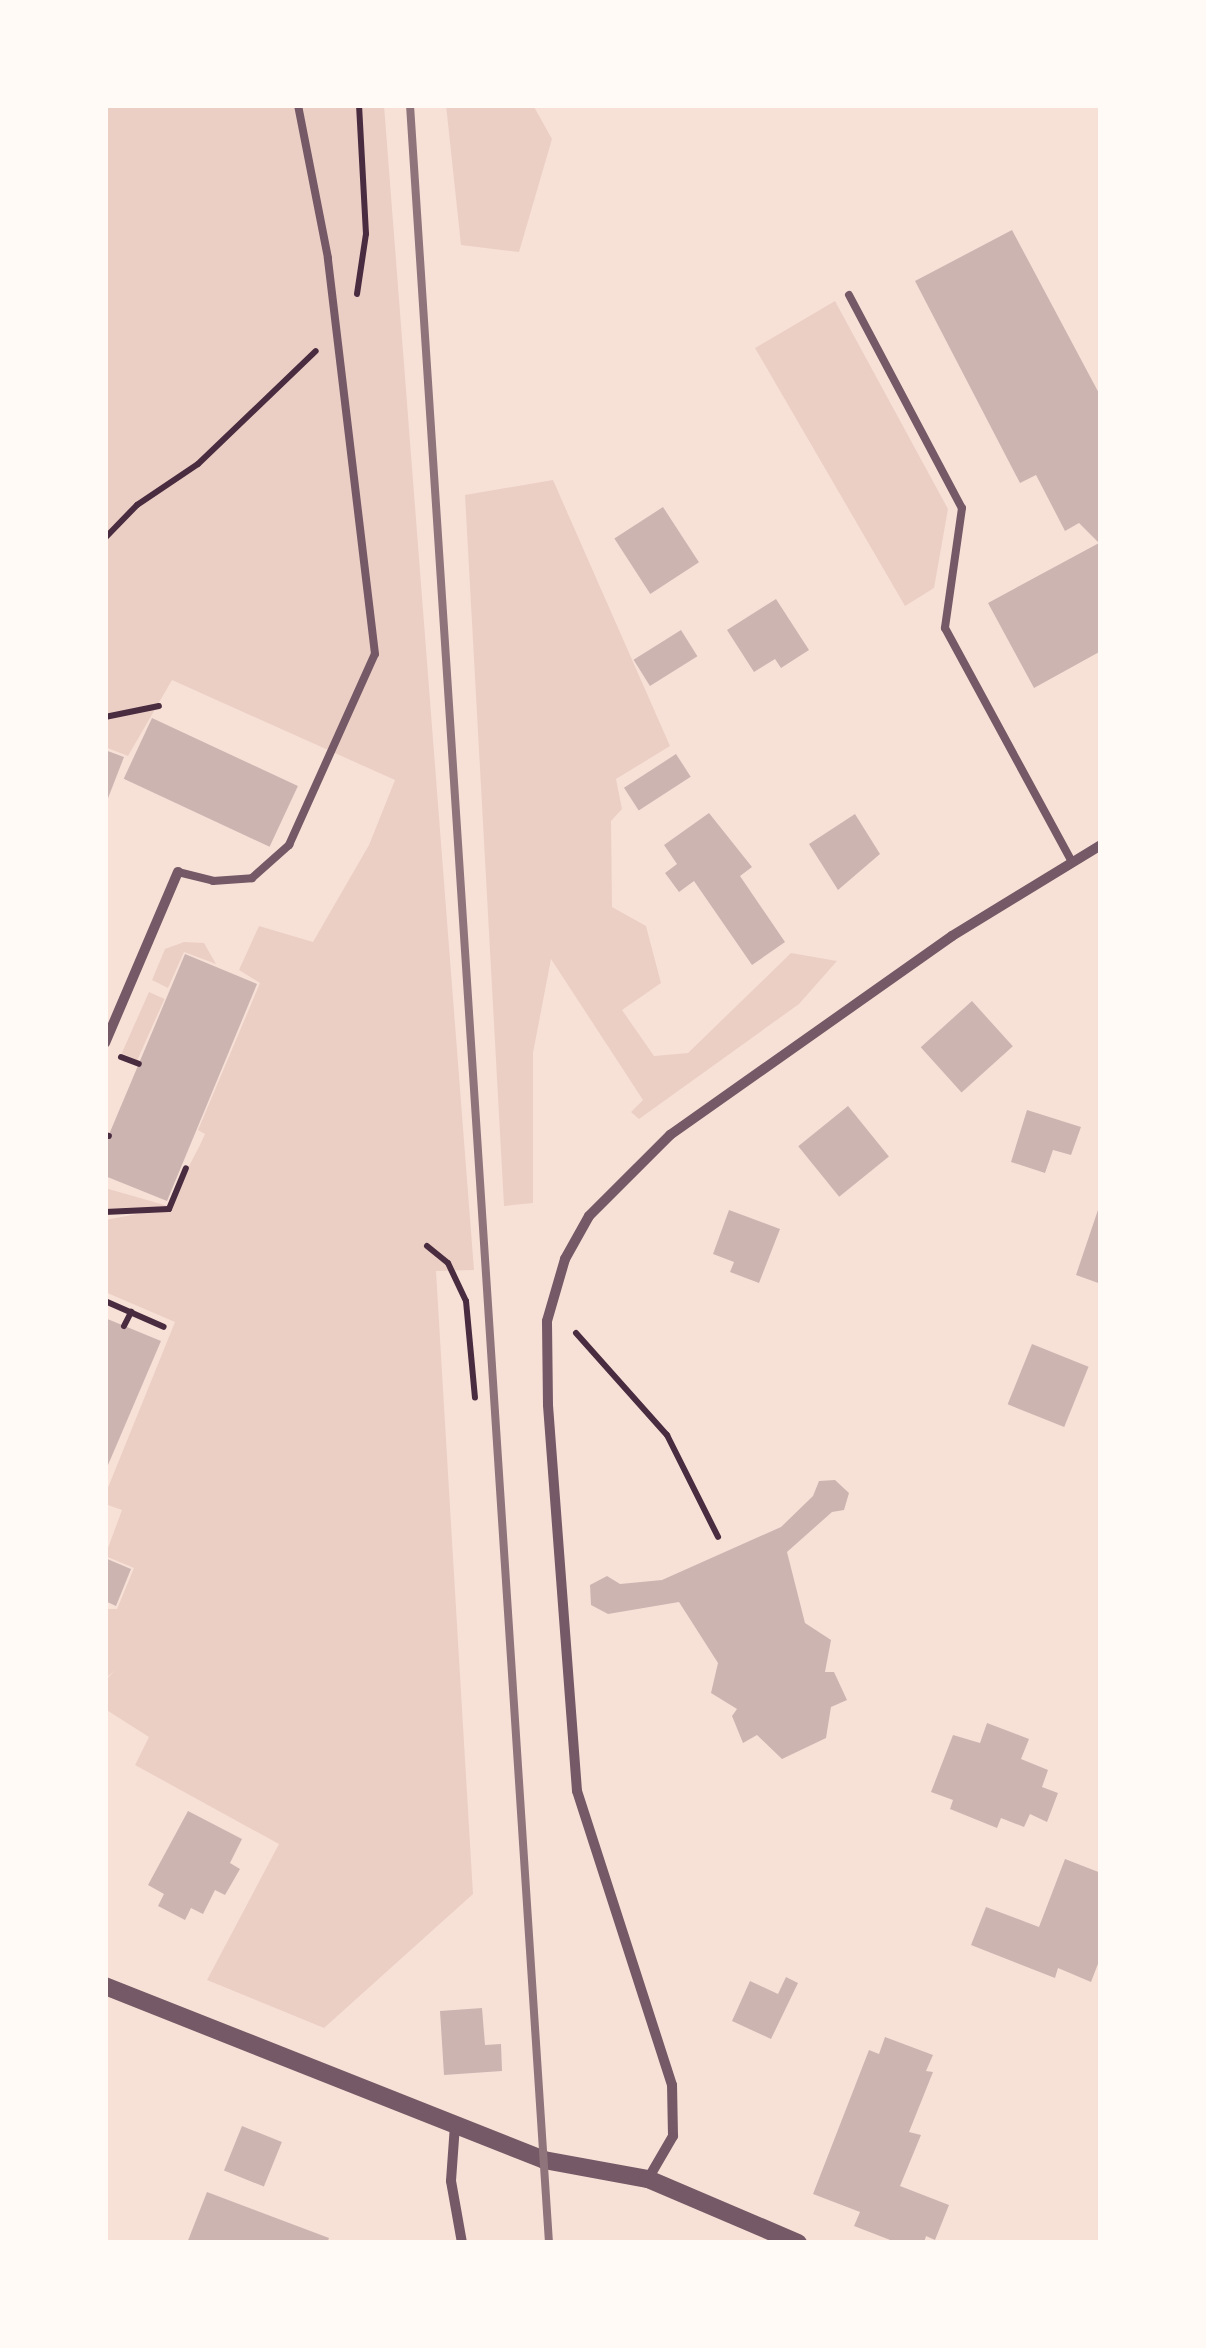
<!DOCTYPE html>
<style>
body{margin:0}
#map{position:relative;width:1206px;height:2348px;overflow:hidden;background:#f7e1d7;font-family:"PT Sans",sans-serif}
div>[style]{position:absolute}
.green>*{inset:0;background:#ebcfc5;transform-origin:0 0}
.building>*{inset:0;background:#ccb4b1;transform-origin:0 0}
.path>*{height:6px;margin:-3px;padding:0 3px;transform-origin:3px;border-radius:3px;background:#4a2c40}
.service>*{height:8px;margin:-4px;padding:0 4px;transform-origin:4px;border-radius:4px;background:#755966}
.minor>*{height:10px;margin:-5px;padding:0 5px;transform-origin:5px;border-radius:5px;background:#755966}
.tertiary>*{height:18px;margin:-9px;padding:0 9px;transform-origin:9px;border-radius:9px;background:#755966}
.rail>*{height:8px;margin:-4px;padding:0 4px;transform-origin:4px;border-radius:4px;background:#8f747c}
span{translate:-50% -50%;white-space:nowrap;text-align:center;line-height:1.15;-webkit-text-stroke:10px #fffaf5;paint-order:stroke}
.frame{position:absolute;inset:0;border:108px solid #fffaf5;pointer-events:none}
</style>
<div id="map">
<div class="green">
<div style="clip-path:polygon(105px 105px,384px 105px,474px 1270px,436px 1271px,473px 1894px,324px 2028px,207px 1980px,279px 1844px,135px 1765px,149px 1737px,105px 1709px,105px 1681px,115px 1670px,105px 1679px,105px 1609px,117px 1609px,134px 1568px,105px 1556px,122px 1510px,105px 1504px,105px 1495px,175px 1322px,105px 1292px,105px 1220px,153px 1211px,105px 1209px,105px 1188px,168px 1206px,200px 1145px,205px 1134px,198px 1130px,260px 983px,239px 970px,259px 926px,313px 942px,369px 845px,395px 780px,172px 680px,128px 756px,105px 747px)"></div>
<div style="clip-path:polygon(446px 105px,533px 105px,552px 139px,519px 252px,461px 245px)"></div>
<div style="clip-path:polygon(835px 301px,948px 509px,934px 588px,905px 606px,755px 348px)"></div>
<div style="clip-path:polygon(553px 480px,670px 746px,616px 779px,622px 809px,611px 821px,612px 907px,646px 926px,661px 983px,622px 1010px,654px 1056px,688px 1053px,791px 953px,837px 961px,799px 1004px,639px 1119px,631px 1112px,643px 1100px,551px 959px,533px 1053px,533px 1203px,504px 1206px,465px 495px)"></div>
<div style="clip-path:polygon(184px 942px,204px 943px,216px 964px,184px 952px,168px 988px,152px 980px,165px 949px)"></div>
<div style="left:149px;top:992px;width:17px;height:67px;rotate:24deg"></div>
</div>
<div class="building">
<div style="clip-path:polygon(1012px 230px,1101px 397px,1101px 651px,1034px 688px,988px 603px,1099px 543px,1079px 523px,1065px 531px,1036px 475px,1020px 483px,915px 281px)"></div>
<div style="left:663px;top:507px;width:66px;height:58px;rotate:57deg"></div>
<div style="clip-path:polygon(776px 599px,809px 650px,781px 668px,775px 659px,754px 672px,727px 630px)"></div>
<div style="left:681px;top:630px;width:31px;height:56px;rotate:58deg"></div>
<div style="left:152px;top:718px;width:161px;height:67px;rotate:25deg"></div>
<div style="clip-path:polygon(105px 750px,124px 757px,105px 806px)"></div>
<div style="left:676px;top:754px;width:27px;height:62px;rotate:57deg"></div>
<div style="clip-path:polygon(709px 813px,752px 867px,740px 876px,785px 942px,752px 965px,694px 881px,679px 892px,665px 873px,677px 864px,664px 845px)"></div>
<div style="clip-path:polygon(855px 814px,880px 854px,838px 890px,809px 844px)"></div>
<div style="clip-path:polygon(185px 954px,257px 984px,167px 1201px,105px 1176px,105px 1144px)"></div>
<div style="left:972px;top:1001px;width:61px;height:69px;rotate:48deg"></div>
<div style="left:848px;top:1106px;width:65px;height:64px;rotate:51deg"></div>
<div style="clip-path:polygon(1027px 1110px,1081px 1127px,1071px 1155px,1053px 1150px,1045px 1173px,1011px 1162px)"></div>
<div style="clip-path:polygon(1101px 1201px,1101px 1284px,1076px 1275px)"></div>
<div style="clip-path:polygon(729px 1210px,780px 1229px,759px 1283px,730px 1272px,734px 1262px,713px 1254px)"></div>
<div style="clip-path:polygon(105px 1318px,161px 1341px,105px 1472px)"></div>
<div style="left:1032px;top:1344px;width:61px;height:65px;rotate:22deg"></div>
<div style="clip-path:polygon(835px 1480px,849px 1493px,844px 1510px,832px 1512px,787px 1552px,805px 1623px,831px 1640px,825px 1672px,834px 1672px,847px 1700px,831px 1707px,826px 1738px,782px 1759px,757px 1735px,743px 1743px,732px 1716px,737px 1709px,711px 1693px,718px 1663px,679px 1602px,608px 1614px,591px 1605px,590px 1585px,607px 1576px,620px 1584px,662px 1580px,781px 1527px,813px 1496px,819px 1481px)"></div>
<div style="clip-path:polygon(105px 1558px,131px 1569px,116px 1606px,105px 1601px)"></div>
<div style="clip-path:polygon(987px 1723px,1029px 1739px,1021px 1759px,1048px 1770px,1042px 1787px,1058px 1793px,1047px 1822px,1030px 1814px,1024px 1827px,1001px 1818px,997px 1828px,950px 1809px,953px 1800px,931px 1792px,953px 1735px,980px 1743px)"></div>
<div style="clip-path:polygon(188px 1811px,242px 1839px,230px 1863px,240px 1869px,225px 1895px,215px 1890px,203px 1914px,191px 1908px,185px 1920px,158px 1906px,164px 1894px,148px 1885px)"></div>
<div style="clip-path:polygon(1065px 1859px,1101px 1873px,1101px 1956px,1091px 1982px,1058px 1968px,1055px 1978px,971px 1945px,986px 1907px,1039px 1927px)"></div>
<div style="clip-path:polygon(786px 1977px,798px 1983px,771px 2039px,732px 2021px,750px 1981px,778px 1994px)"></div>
<div style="clip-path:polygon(482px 2008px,485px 2045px,501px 2044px,502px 2071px,444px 2075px,440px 2011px)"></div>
<div style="clip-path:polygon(885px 2037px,933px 2055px,926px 2071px,933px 2072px,909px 2132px,921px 2135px,900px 2186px,949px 2205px,935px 2240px,926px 2236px,924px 2243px,898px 2243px,854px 2226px,860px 2212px,813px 2194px,869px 2050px,879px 2054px)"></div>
<div style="left:242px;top:2126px;width:43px;height:48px;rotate:22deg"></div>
<div style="clip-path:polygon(207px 2192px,329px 2238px,327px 2243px,187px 2243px)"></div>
</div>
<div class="path">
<div style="left:357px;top:294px;width:61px;rotate:-81.5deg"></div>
<div style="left:366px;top:234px;width:129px;rotate:-93.1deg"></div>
<div style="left:105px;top:538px;width:46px;rotate:-45.9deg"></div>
<div style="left:137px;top:505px;width:73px;rotate:-33.9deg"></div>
<div style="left:198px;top:464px;width:163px;rotate:-43.8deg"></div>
<div style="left:105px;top:717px;width:55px;rotate:-11.5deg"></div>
<div style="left:121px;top:1057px;width:19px;rotate:21deg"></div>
<div style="left:105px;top:1135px;width:4px;rotate:14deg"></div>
<div style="left:105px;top:1212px;width:64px;rotate:-2.7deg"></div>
<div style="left:169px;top:1209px;width:44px;rotate:-67.5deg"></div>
<div style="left:427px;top:1246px;width:27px;rotate:39deg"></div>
<div style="left:448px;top:1263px;width:42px;rotate:64.7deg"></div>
<div style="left:466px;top:1301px;width:97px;rotate:84.7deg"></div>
<div style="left:105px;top:1301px;width:64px;rotate:23.8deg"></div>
<div style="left:124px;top:1326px;width:16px;rotate:-63deg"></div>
<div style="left:576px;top:1333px;width:137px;rotate:48.3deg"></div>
<div style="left:667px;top:1435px;width:114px;rotate:63.4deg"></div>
</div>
<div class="service">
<div style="left:849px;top:295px;width:241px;rotate:62.1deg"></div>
<div style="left:962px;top:508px;width:121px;rotate:98.1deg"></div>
<div style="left:945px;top:628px;width:266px;rotate:61.5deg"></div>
<div style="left:178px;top:872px;width:36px;rotate:14deg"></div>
<div style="left:213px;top:881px;width:39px;rotate:-4deg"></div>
<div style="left:252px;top:878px;width:50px;rotate:-41.7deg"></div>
<div style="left:289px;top:845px;width:209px;rotate:-65.8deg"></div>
<div style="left:375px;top:654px;width:399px;rotate:-96.8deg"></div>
<div style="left:328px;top:258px;width:156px;rotate:-101.1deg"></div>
</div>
<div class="minor">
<div style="left:105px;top:1043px;width:186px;rotate:-66.9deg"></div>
<div style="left:455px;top:2125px;width:56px;rotate:94.1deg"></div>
<div style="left:451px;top:2181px;width:63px;rotate:79.9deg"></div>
<div style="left:648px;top:2179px;width:50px;rotate:-59.8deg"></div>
<div style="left:673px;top:2136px;width:51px;rotate:-91.1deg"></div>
<div style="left:672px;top:2085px;width:309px;rotate:-107.9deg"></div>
<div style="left:577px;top:1791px;width:387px;rotate:-94.3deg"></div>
<div style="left:548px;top:1405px;width:84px;rotate:-90.7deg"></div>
<div style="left:547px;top:1321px;width:65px;rotate:-73.8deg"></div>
<div style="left:565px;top:1259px;width:49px;rotate:-60.8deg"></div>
<div style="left:589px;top:1216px;width:115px;rotate:-45deg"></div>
<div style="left:670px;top:1135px;width:345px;rotate:-35.2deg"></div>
<div style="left:952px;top:936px;width:175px;rotate:-31.4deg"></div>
</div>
<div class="tertiary">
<div style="left:105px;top:1986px;width:472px;rotate:21.6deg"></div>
<div style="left:544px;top:2160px;width:106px;rotate:10.4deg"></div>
<div style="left:648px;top:2179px;width:163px;rotate:23.1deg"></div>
</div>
<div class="rail">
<div style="left:410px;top:105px;width:2143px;rotate:86.28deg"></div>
</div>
<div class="frame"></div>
</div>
